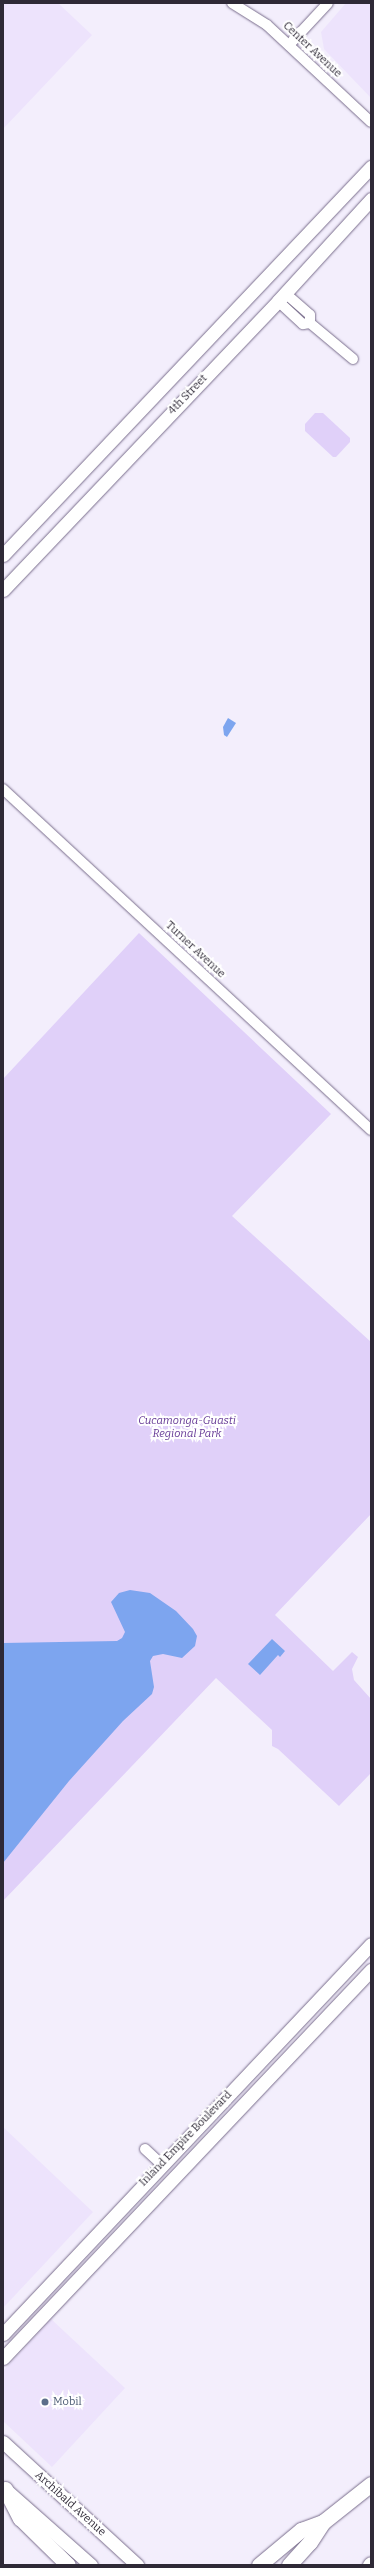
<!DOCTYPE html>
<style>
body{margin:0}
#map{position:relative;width:374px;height:2568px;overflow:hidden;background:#f3eefc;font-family:Bitter,serif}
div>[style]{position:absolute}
.built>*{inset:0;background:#ede3fc}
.green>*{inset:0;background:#e0d0f9}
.water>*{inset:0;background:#7da5ef}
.roads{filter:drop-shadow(0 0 1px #796d8c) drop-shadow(0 0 1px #796d8c)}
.minor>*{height:10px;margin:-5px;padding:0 5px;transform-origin:5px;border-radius:5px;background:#fff}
.major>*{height:13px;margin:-6.5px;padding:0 6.5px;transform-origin:6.5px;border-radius:6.5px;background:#fff}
.highway>*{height:15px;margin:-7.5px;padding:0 7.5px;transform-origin:7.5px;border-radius:7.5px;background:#fff}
.dots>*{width:11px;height:11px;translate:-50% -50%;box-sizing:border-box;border:2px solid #fff;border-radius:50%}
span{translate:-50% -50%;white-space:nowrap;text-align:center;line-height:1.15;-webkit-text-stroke:4px #fff;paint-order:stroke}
.street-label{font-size:11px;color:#2e2936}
.park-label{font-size:11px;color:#653995;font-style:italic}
.service-label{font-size:11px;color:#4e5e75}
.left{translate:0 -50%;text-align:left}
.frame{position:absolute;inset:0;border:4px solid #2e2936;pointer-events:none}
</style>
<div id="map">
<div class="built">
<div style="clip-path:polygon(3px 3px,58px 3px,92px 35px,3px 129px)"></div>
<div style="clip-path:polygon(346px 3px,371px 3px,371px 98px,324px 49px,321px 32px)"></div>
<div style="clip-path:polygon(3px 2127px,93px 2212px,3px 2308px)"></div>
<div style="clip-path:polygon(51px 2319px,125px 2388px,52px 2467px,3px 2421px,3px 2371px)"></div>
</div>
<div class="green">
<div style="clip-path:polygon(315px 413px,323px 413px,350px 438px,350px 442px,336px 457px,333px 457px,305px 431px,305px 424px)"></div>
<div style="clip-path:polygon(139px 933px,331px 1114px,232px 1216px,371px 1342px,371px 1514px,275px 1615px,333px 1671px,352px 1652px,358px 1657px,352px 1669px,354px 1680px,371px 1699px,371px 1773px,339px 1806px,278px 1749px,272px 1746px,272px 1730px,216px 1678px,3px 1901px,3px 1079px)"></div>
</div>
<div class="water">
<div style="clip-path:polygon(228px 718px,236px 723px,227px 737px,224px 735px,223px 727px)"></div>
<div style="clip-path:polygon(130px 1590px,150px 1593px,176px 1611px,193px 1629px,197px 1636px,195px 1646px,182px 1658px,163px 1654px,153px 1656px,150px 1661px,154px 1687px,152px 1694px,123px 1721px,69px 1781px,3px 1863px,3px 1643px,117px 1641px,122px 1638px,125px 1632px,111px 1602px,119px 1593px)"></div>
<div style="clip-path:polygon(272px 1639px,285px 1651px,280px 1657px,278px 1655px,260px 1675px,248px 1664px)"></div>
</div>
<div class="roads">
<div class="minor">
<div style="left:232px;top:3px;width:41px;rotate:32.2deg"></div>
<div style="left:267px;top:25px;width:142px;rotate:43deg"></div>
<div style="left:289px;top:45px;width:57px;rotate:-47.1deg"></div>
<div style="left:285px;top:293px;width:33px;rotate:41deg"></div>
<div style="left:310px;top:315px;width:8px;rotate:90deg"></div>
<div style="left:278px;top:301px;width:34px;rotate:43deg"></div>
<div style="left:303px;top:324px;width:7px;rotate:-8deg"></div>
<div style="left:310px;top:323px;width:56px;rotate:39.9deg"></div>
<div style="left:3px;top:789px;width:502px;rotate:42.82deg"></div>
<div style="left:145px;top:2149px;width:23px;rotate:43deg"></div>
</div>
<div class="major">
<div style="left:3px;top:555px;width:535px;rotate:-46.52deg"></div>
<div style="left:3px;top:590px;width:399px;rotate:-46.4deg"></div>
<div style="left:278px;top:301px;width:138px;rotate:-47.6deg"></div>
<div style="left:3px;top:2334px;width:536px;rotate:-46.66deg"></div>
<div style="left:3px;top:2358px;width:535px;rotate:-46.52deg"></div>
<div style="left:3px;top:2442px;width:182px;rotate:42.5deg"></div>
<div style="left:7px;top:2491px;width:112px;rotate:41.4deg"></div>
</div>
<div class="highway">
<div style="left:5px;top:2489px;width:33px;rotate:63deg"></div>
<div style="left:20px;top:2518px;width:67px;rotate:44.4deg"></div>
<div style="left:259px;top:2565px;width:55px;rotate:-39.8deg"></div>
<div style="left:301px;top:2530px;width:23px;rotate:-20deg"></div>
<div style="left:323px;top:2522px;width:61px;rotate:-38.4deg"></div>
<div style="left:289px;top:2565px;width:31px;rotate:-48deg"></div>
<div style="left:310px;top:2542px;width:24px;rotate:-57deg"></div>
<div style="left:370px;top:2565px;width:1px;rotate:-45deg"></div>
</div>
</div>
<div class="dots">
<div style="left:45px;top:2402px;background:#5c6f8a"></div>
</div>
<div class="street-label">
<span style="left:312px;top:50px;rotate:43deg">Center Avenue</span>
<span style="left:188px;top:395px;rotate:-46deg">4th Street</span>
<span style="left:195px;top:950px;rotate:43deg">Turner Avenue</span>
<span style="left:186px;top:2139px;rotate:-46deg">Inland Empire Boulevard</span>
<span style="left:70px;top:2504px;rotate:42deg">Archibald Avenue</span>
</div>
<div class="park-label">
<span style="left:187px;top:1428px">Cucamonga-Guasti<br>Regional Park</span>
</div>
<div class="service-label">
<span class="left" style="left:53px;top:2402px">Mobil</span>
</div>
<div class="frame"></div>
</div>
